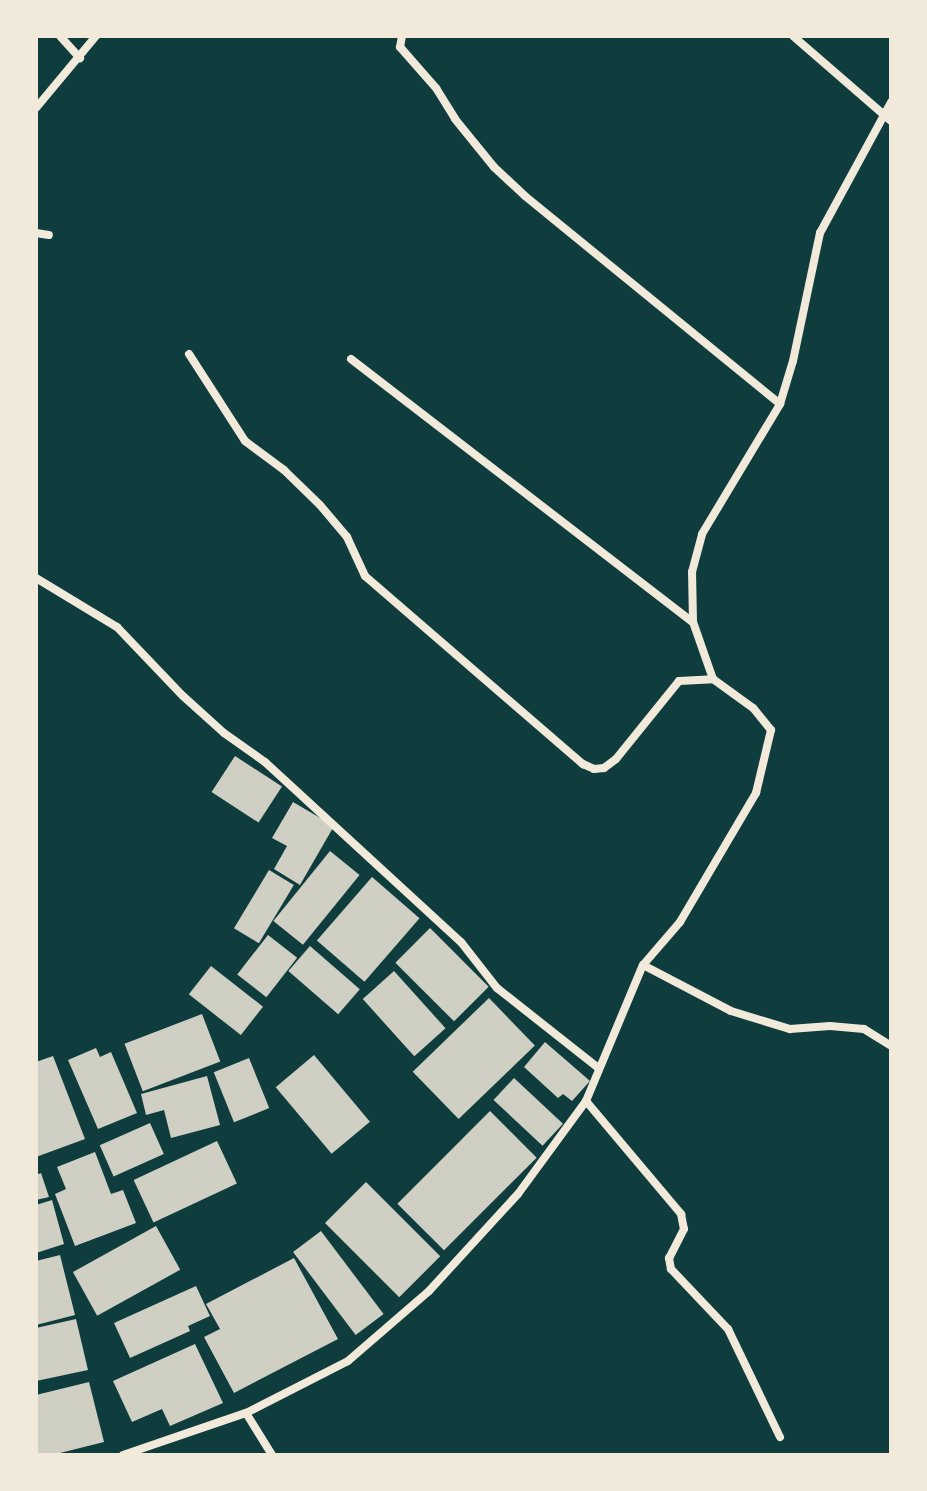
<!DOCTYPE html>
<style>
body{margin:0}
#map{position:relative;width:927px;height:1491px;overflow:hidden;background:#0f3d3e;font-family:"Asap Condensed",sans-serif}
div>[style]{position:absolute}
.building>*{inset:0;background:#cfcfc3;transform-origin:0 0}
.minor>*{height:8px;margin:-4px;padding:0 4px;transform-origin:4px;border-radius:4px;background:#f1e9da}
span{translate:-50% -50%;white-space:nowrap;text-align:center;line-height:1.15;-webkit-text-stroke:8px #f1e9da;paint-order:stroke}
.frame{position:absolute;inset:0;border:38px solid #f1e9da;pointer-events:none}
</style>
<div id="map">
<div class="building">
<div style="left:235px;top:756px;width:56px;height:43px;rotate:33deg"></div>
<div style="clip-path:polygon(293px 802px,334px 826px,300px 885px,274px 869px,287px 846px,272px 838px)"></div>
<div style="left:330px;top:851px;width:38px;height:90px;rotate:39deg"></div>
<div style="left:269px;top:870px;width:29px;height:68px;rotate:31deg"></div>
<div style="left:372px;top:877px;width:63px;height:84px;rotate:41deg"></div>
<div style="left:430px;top:928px;width:83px;height:49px;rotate:45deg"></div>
<div style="left:268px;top:935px;width:37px;height:50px;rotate:38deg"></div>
<div style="left:310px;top:946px;width:66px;height:33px;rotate:41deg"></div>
<div style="left:211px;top:966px;width:66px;height:36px;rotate:38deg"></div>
<div style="left:394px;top:971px;width:77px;height:42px;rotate:48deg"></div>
<div style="left:489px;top:998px;width:66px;height:106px;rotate:46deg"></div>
<div style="left:202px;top:1014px;width:51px;height:83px;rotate:69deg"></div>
<div style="clip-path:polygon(545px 1042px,590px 1081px,572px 1101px,563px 1094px,558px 1098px,524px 1067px)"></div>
<div style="clip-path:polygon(96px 1048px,100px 1057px,111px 1052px,137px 1113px,98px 1129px,68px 1060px)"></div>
<div style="left:314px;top:1055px;width:87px;height:50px;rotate:50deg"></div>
<div style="clip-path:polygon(53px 1056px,85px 1139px,36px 1157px,36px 1062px)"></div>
<div style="left:249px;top:1058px;width:54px;height:38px;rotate:68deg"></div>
<div style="clip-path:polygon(207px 1076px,220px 1125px,171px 1138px,164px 1110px,146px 1115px,141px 1094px)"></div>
<div style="left:514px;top:1078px;width:67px;height:30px;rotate:43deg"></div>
<div style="left:490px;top:1111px;width:66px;height:131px;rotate:45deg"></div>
<div style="left:150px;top:1123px;width:34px;height:55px;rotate:66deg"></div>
<div style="left:217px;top:1141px;width:47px;height:92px;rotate:65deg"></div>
<div style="clip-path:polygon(95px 1152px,111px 1194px,123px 1190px,136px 1223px,75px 1246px,55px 1194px,66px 1189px,57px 1167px)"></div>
<div style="clip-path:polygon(41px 1173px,49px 1197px,36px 1200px,36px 1175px)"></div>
<div style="left:366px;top:1182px;width:105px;height:58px;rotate:45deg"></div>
<div style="clip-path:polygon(52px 1200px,64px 1244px,36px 1253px,36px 1205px)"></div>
<div style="left:156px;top:1226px;width:50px;height:95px;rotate:61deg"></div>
<div style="left:321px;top:1231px;width:104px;height:35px;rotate:53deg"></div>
<div style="clip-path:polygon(60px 1255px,75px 1315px,36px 1325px,36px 1261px)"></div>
<div style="clip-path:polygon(294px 1258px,338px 1339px,234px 1393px,204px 1337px,220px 1329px,206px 1304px)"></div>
<div style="clip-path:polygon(196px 1286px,210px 1316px,188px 1326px,190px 1331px,130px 1358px,114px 1323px)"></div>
<div style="clip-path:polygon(76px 1319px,88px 1370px,36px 1381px,36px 1328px)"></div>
<div style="clip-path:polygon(195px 1344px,223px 1403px,170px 1426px,162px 1409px,132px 1422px,113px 1381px)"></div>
<div style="clip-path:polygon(89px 1382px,104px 1442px,52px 1455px,36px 1455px,36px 1395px)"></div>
</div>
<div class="minor">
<div style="left:60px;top:36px;width:30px;rotate:48deg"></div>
<div style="left:402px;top:36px;width:11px;rotate:100deg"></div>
<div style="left:400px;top:47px;width:55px;rotate:48.7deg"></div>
<div style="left:436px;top:88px;width:36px;rotate:58deg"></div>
<div style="left:455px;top:119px;width:62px;rotate:50.9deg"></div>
<div style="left:494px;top:167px;width:42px;rotate:43.1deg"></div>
<div style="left:525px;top:196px;width:329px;rotate:39.2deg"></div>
<div style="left:793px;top:36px;width:130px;rotate:40.9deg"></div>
<div style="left:36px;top:108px;width:94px;rotate:-50.2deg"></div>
<div style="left:36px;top:233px;width:13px;rotate:9deg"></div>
<div style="left:189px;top:354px;width:103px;rotate:57.2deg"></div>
<div style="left:245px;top:441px;width:49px;rotate:36.6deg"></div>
<div style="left:284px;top:470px;width:50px;rotate:44.2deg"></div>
<div style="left:320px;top:505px;width:42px;rotate:49.8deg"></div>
<div style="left:347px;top:537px;width:43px;rotate:65.2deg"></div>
<div style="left:365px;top:576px;width:288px;rotate:40.8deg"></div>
<div style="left:583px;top:764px;width:12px;rotate:24deg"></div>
<div style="left:594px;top:769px;width:10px;rotate:-6deg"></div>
<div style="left:604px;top:768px;width:15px;rotate:-37deg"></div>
<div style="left:616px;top:759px;width:100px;rotate:-51.1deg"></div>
<div style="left:679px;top:681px;width:34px;rotate:-3deg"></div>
<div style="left:351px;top:359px;width:431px;rotate:37.6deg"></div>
<div style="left:36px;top:578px;width:95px;rotate:31.2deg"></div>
<div style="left:117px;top:627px;width:95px;rotate:46.3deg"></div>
<div style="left:183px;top:696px;width:55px;rotate:42.1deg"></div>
<div style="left:224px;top:733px;width:50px;rotate:35.3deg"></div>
<div style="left:265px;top:762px;width:266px;rotate:42.6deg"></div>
<div style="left:461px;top:942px;width:58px;rotate:52deg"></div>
<div style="left:497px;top:988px;width:127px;rotate:38.3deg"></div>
<div style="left:643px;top:965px;width:99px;rotate:27.6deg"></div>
<div style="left:731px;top:1011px;width:62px;rotate:17deg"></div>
<div style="left:790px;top:1029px;width:40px;rotate:-4.3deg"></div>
<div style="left:830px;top:1026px;width:34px;rotate:5deg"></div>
<div style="left:864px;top:1029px;width:32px;rotate:32deg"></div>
<div style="left:586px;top:1101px;width:148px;rotate:49.9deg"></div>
<div style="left:681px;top:1214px;width:15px;rotate:79deg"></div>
<div style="left:684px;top:1229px;width:33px;rotate:117deg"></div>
<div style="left:669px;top:1258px;width:11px;rotate:80deg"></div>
<div style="left:671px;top:1269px;width:83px;rotate:46.5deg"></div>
<div style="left:728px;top:1329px;width:120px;rotate:64.3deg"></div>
<div style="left:246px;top:1413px;width:49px;rotate:58.2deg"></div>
<div style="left:123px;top:1455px;width:130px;rotate:-18.9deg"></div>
<div style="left:246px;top:1413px;width:114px;rotate:-27deg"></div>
<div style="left:348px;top:1361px;width:107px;rotate:-40.8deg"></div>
<div style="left:429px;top:1291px;width:132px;rotate:-47.5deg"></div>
<div style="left:518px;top:1194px;width:115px;rotate:-53.8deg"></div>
<div style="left:586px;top:1101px;width:147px;rotate:-67.3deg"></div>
<div style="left:643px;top:965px;width:57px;rotate:-49.3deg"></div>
<div style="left:680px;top:922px;width:150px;rotate:-59.5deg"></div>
<div style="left:756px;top:793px;width:65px;rotate:-76.6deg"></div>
<div style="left:771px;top:730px;width:28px;rotate:-129deg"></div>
<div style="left:753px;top:708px;width:49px;rotate:-144.1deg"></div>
<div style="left:713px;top:679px;width:60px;rotate:-109.3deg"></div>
<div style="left:693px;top:622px;width:50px;rotate:-91.1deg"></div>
<div style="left:692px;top:572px;width:39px;rotate:-75deg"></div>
<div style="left:702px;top:534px;width:152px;rotate:-59deg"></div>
<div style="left:780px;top:404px;width:45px;rotate:-73.2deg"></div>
<div style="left:793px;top:361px;width:131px;rotate:-78.1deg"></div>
<div style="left:820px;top:233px;width:149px;rotate:-61.5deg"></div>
</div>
<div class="frame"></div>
</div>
